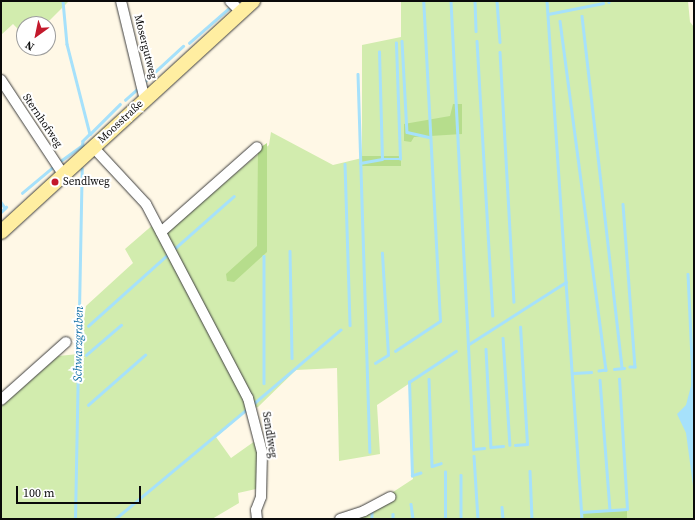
<!DOCTYPE html>
<meta charset="utf-8">
<style>
body{margin:0}
#map{position:relative;width:695px;height:520px;overflow:hidden;background:#fff8e6;font-family:"Source Serif 4",serif}
div>[style]{position:absolute}
.green>*{inset:0;background:#d2ecae}
.forest>*{inset:0;background:#b6dd8c;transform-origin:0 0}
.water>*{inset:0;background:#a6e1fb}
.stream>*{height:2.5px;margin:-1.25px;padding:0 1.25px;transform-origin:1.25px;border-radius:1.25px;background:#a6e1fb}
.roads{filter:drop-shadow(0 0 1px #3d3d3d) drop-shadow(0 0 1px #3d3d3d)}
.street>*{height:10px;margin:-5px;padding:0 5px;transform-origin:5px;border-radius:5px;background:#fff}
.secondary>*{height:14px;margin:-7px;padding:0 7px;transform-origin:7px;border-radius:7px;background:#ffeea1}
.dots>*{width:11px;height:11px;translate:-50% -50%;box-sizing:border-box;border:2px solid #fff;border-radius:50%}
span{translate:-50% -50%;white-space:nowrap;text-align:center;line-height:1.15;-webkit-text-stroke:4px #fff;paint-order:stroke}
.street-label{font-size:11px;color:#0a0a0a}
.poi-label{font-size:11px;color:#0a0a0a}
.left{translate:0 -50%;text-align:left}
.water-label{font-size:12px;color:#0b6ba3;font-style:italic}
.frame{position:absolute;inset:0;border:2px solid #0a0a0a;pointer-events:none}
.north{position:absolute;left:16px;top:16px;width:40px;height:40px;box-sizing:border-box;background:#fff;border:1px solid #9d9d9d;border-radius:50%;rotate:213deg;font-size:11px;font-weight:700;line-height:16px;text-align:center;color:#0a0a0a}
.north::after{content:'';display:block;margin:auto;width:14px;height:18px;background:#c3192c;clip-path:polygon(50% 0,100% 100%,50% 72%,0 100%)}
.scale{position:absolute;left:16px;top:486px;width:125px;height:18px;box-sizing:border-box;border:2px solid #0a0a0a;border-top:0;padding-left:5px;font-size:12px;line-height:14px;white-space:nowrap;color:#0a0a0a;-webkit-text-stroke:3px #fff;paint-order:stroke}
</style>
<div id="map">
<div class="green">
<div style="clip-path:polygon(1px 1px,69px 1px,46px 24px,24px 24px,24px 35px,13px 24px,1px 35px)"></div>
<div style="clip-path:polygon(401px 1px,688px 1px,690px 22px,694px 27px,694px 519px,335px 519px,390px 494px,413px 479px,410px 383px,377px 405px,380px 454px,339px 461px,337px 368px,296px 370px,258px 407px,249px 409px,216px 437px,231px 458px,259px 438px,260px 488px,238px 493px,239px 503px,212px 519px,1px 519px,1px 407px,58px 356px,79px 354px,86px 306px,133px 263px,125px 249px,155px 223px,167px 232px,269px 145px,271px 132px,333px 165px,362px 158px,362px 45px,401px 37px)"></div>
</div>
<div class="forest">
<div style="clip-path:polygon(453px 104px,462px 104px,462px 134px,414px 137px,411px 142px,404px 141px,404px 124px,450px 116px)"></div>
<div style="clip-path:polygon(267px 143px,267px 252px,234px 282px,227px 281px,226px 274px,257px 246px,258px 149px)"></div>
<div style="left:361px;top:156px;width:40px;height:10px"></div>
<div style="clip-path:polygon(627px 511px,627px 519px,583px 519px,583px 513px)"></div>
</div>
<div class="water">
<div style="clip-path:polygon(691px 358px,694px 362px,694px 493px,686px 433px,677px 414px,686px 405px,691px 386px)"></div>
</div>
<div class="stream">
<div style="left:63px;top:1px;width:43px;rotate:84.7deg"></div>
<div style="left:67px;top:44px;width:93px;rotate:75.7deg"></div>
<div style="left:90px;top:134px;width:10px;rotate:135deg"></div>
<div style="left:83px;top:141px;width:8px;rotate:97deg"></div>
<div style="left:451px;top:1px;width:449px;rotate:87.1deg"></div>
<div style="left:474px;top:449px;width:10px;rotate:-6deg"></div>
<div style="left:475px;top:1px;width:30px;rotate:88deg"></div>
<div style="left:497px;top:1px;width:41px;rotate:85.8deg"></div>
<div style="left:547px;top:1px;width:519px;rotate:86.13deg"></div>
<div style="left:609px;top:1px;width:1px;rotate:90deg"></div>
<div style="left:548px;top:14px;width:56px;rotate:-11.3deg"></div>
<div style="left:582px;top:16px;width:354px;rotate:83.5deg"></div>
<div style="left:560px;top:21px;width:352px;rotate:82.5deg"></div>
<div style="left:606px;top:370px;width:7px;rotate:172deg"></div>
<div style="left:402px;top:41px;width:91px;rotate:86.9deg"></div>
<div style="left:407px;top:132px;width:22px;rotate:13deg"></div>
<div style="left:477px;top:41px;width:275px;rotate:86.7deg"></div>
<div style="left:189px;top:43px;width:52px;rotate:-41.1deg"></div>
<div style="left:500px;top:52px;width:250px;rotate:86.8deg"></div>
<div style="left:358px;top:74px;width:378px;rotate:88.2deg"></div>
<div style="left:144px;top:82px;width:53px;rotate:-42.7deg"></div>
<div style="left:125px;top:100px;width:15px;rotate:-42deg"></div>
<div style="left:90px;top:134px;width:42px;rotate:-45deg"></div>
<div style="left:382px;top:159px;width:18px"></div>
<div style="left:400px;top:159px;width:116px;rotate:-92deg"></div>
<div style="left:59px;top:162px;width:29px;rotate:-36deg"></div>
<div style="left:360px;top:163px;width:22px;rotate:-10deg"></div>
<div style="left:382px;top:159px;width:107px;rotate:-91.6deg"></div>
<div style="left:345px;top:164px;width:161px;rotate:88.2deg"></div>
<div style="left:22px;top:193px;width:40px;rotate:-40deg"></div>
<div style="left:1px;top:202px;width:7px;rotate:56deg"></div>
<div style="left:623px;top:204px;width:163px;rotate:85.8deg"></div>
<div style="left:635px;top:367px;width:5px;rotate:180deg"></div>
<div style="left:1px;top:212px;width:7px;rotate:-45deg"></div>
<div style="left:173px;top:250px;width:81px;rotate:-41.5deg"></div>
<div style="left:290px;top:251px;width:107px;rotate:88.9deg"></div>
<div style="left:264px;top:256px;width:127px;rotate:90deg"></div>
<div style="left:688px;top:274px;width:85px;rotate:87.3deg"></div>
<div style="left:88px;top:326px;width:106px;rotate:-41.9deg"></div>
<div style="left:503px;top:338px;width:107px;rotate:86.3deg"></div>
<div style="left:469px;top:344px;width:115px;rotate:-32.6deg"></div>
<div style="left:486px;top:349px;width:98px;rotate:87.1deg"></div>
<div style="left:491px;top:447px;width:12px;rotate:-5deg"></div>
<div style="left:395px;top:351px;width:54px;rotate:-33.7deg"></div>
<div style="left:440px;top:321px;width:320px;rotate:-93deg"></div>
<div style="left:86px;top:355px;width:46px;rotate:-40.6deg"></div>
<div style="left:375px;top:363px;width:15px;rotate:-32deg"></div>
<div style="left:388px;top:355px;width:102px;rotate:-93.4deg"></div>
<div style="left:614px;top:369px;width:10px;rotate:-6deg"></div>
<div style="left:574px;top:373px;width:17px;rotate:-3deg"></div>
<div style="left:429px;top:379px;width:87px;rotate:88deg"></div>
<div style="left:432px;top:466px;width:9px;rotate:-18deg"></div>
<div style="left:600px;top:380px;width:130px;rotate:85.6deg"></div>
<div style="left:88px;top:405px;width:76px;rotate:-41.3deg"></div>
<div style="left:252px;top:405px;width:116px;rotate:-40.4deg"></div>
<div style="left:515px;top:445px;width:12px;rotate:-5deg"></div>
<div style="left:527px;top:444px;width:117px;rotate:-93.4deg"></div>
<div style="left:474px;top:456px;width:63px;rotate:86.4deg"></div>
<div style="left:530px;top:471px;width:48px;rotate:87.6deg"></div>
<div style="left:421px;top:473px;width:9px;rotate:162deg"></div>
<div style="left:412px;top:476px;width:94px;rotate:-91.8deg"></div>
<div style="left:409px;top:382px;width:56px;rotate:-33.4deg"></div>
<div style="left:461px;top:475px;width:44px;rotate:90deg"></div>
<div style="left:411px;top:504px;width:15px;rotate:82deg"></div>
<div style="left:502px;top:507px;width:12px;rotate:85deg"></div>
<div style="left:372px;top:512px;width:7px;rotate:90deg"></div>
<div style="left:581px;top:512px;width:46px;rotate:-3.7deg"></div>
<div style="left:627px;top:509px;width:130px;rotate:-93.5deg"></div>
<div style="left:393px;top:514px;width:5px;rotate:90deg"></div>
<div style="left:75px;top:519px;width:350px;rotate:-88.9deg"></div>
<div style="left:115px;top:519px;width:173px;rotate:-39.8deg"></div>
<div style="left:445px;top:519px;width:47px;rotate:-90deg"></div>
</div>
<div class="roads">
<div class="street">
<div style="left:121px;top:1px;width:102px;rotate:76.4deg"></div>
<div style="left:230px;top:1px;width:16px;rotate:45deg"></div>
<div style="left:1px;top:80px;width:113px;rotate:56.6deg"></div>
<div style="left:93px;top:147px;width:78px;rotate:47.1deg"></div>
<div style="left:146px;top:204px;width:219px;rotate:62.3deg"></div>
<div style="left:248px;top:398px;width:56px;rotate:75.5deg"></div>
<div style="left:262px;top:452px;width:45px;rotate:91.3deg"></div>
<div style="left:261px;top:497px;width:14px;rotate:111deg"></div>
<div style="left:256px;top:510px;width:9px;rotate:84deg"></div>
<div style="left:161px;top:232px;width:128px;rotate:-41.5deg"></div>
<div style="left:1px;top:400px;width:87px;rotate:-41.7deg"></div>
<div style="left:340px;top:519px;width:25px;rotate:-18deg"></div>
<div style="left:364px;top:511px;width:30px;rotate:-28deg"></div>
</div>
<div class="secondary">
<div style="left:1px;top:232px;width:342px;rotate:-42.5deg"></div>
</div>
</div>
<div class="dots">
<div style="left:55px;top:182px;background:#c3192c"></div>
</div>
<div class="street-label">
<span style="left:145px;top:47px;rotate:76deg">Mosergutweg</span>
<span style="left:42px;top:121px;rotate:56deg">Sternhofweg</span>
<span style="left:121px;top:122px;rotate:-43deg">Moosstraße</span>
<span style="left:269px;top:435px;rotate:81deg">Sendlweg</span>
</div>
<div class="poi-label">
<span class="left" style="left:63px;top:182px">Sendlweg</span>
</div>
<div class="water-label">
<span style="left:79px;top:344px;rotate:-89deg">Schwarzgraben</span>
</div>
<div class="frame"></div>
<div class="north">N</div>
<div class="scale">100 m</div>
</div>
